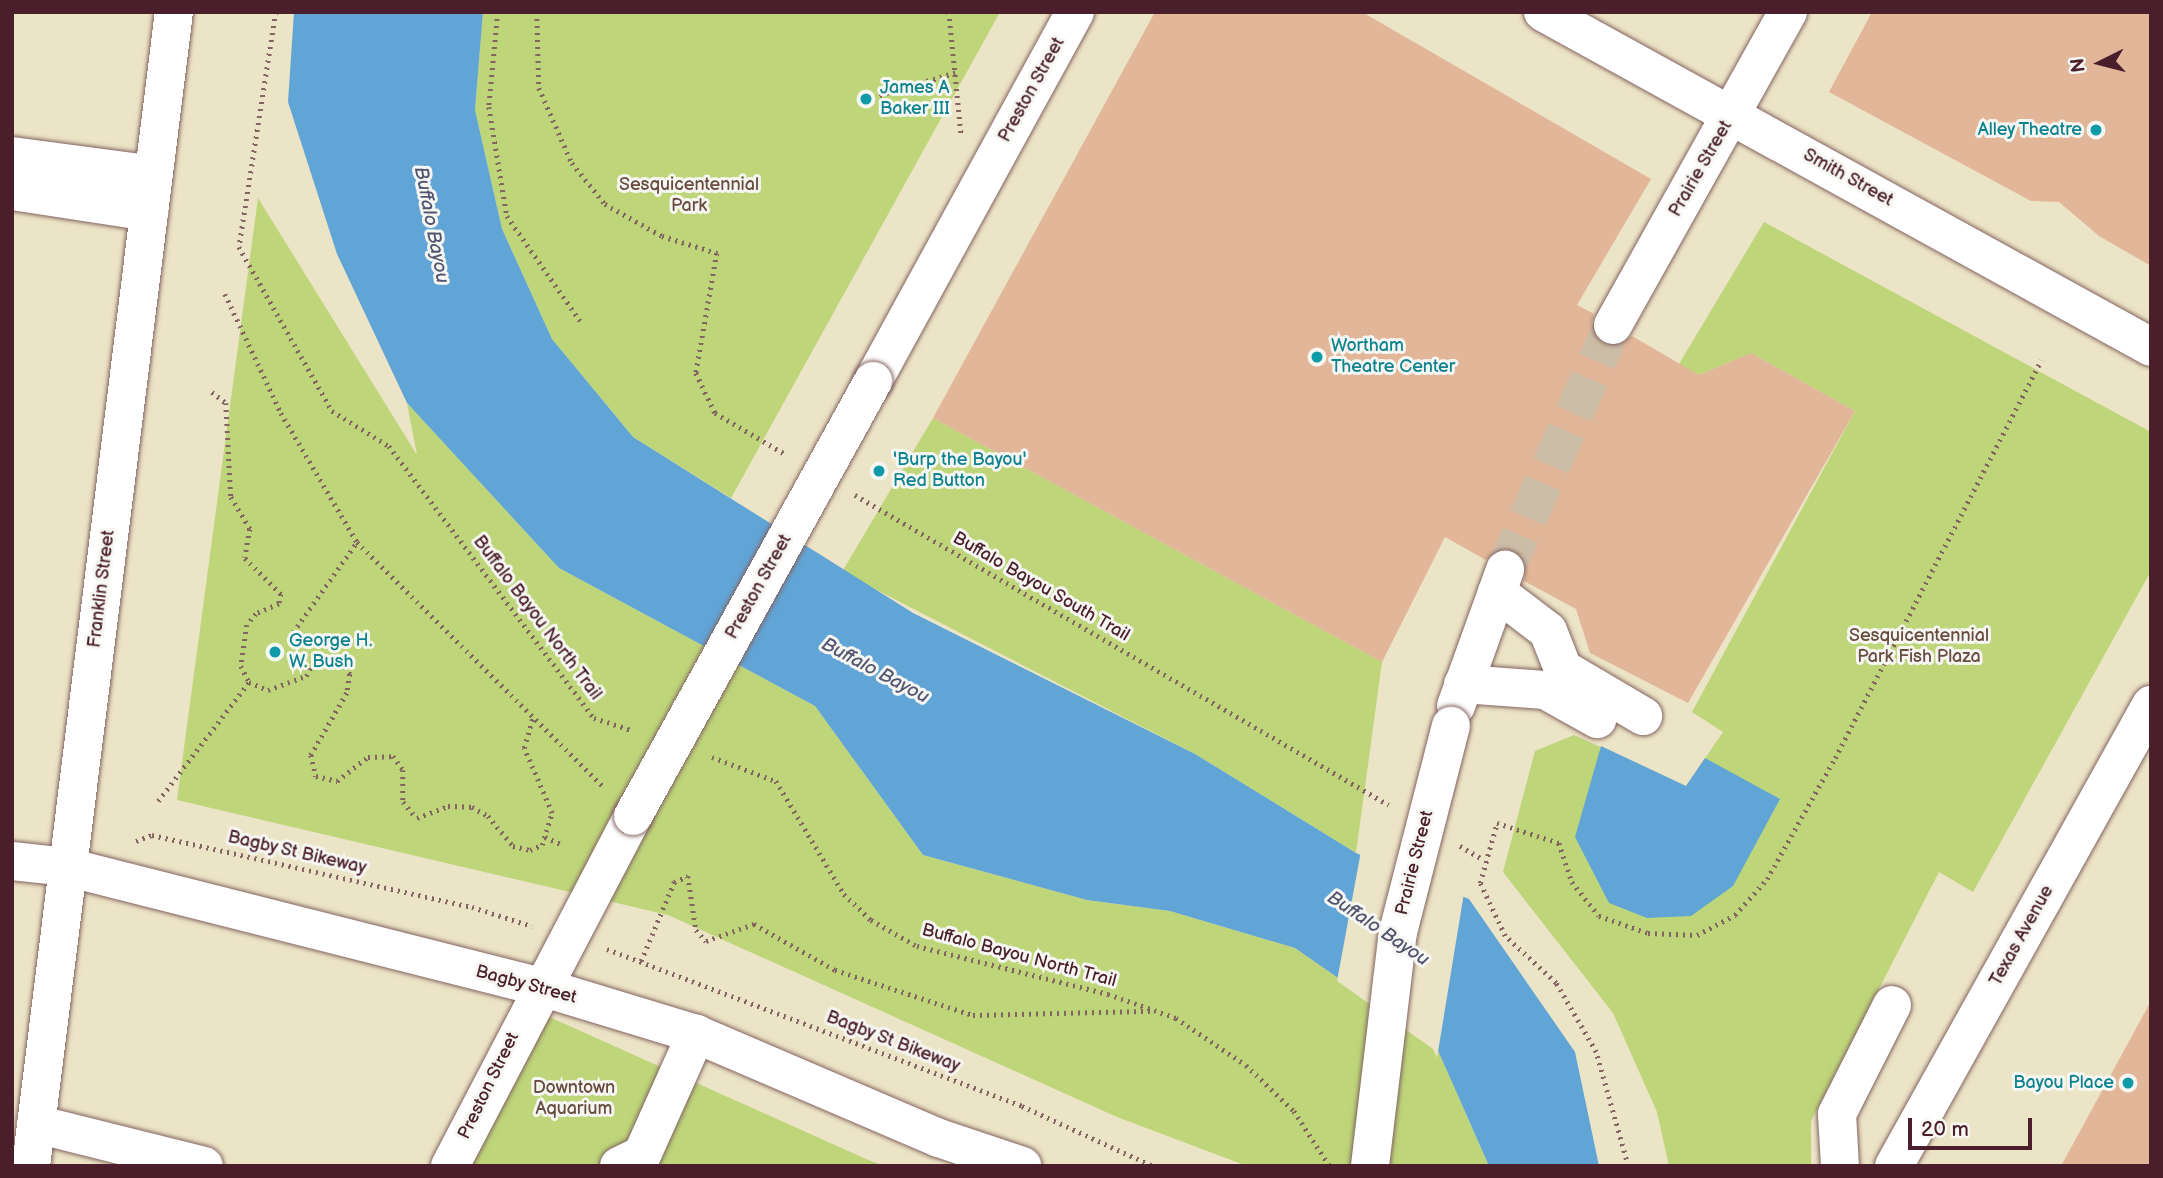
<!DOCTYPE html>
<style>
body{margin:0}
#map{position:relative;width:2163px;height:1178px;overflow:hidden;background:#ece4c6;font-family:"Balsamiq Sans",sans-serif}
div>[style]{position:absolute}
.green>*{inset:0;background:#bed57a}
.water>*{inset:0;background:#61a4d6}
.pier>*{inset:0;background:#ece4c6}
.building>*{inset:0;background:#e2b698}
.minor-tunnel>*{height:38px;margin-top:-19px;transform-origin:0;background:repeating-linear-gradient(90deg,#ccbda7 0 38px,transparent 0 57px)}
.path>*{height:4.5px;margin-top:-2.25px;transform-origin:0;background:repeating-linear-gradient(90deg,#836461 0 2px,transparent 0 7px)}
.roads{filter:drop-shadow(0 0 2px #836461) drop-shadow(0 0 2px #836461)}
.minor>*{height:38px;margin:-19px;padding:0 19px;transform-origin:19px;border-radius:19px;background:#fff}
.major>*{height:38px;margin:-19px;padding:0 19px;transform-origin:19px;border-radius:19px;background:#fff}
.bridges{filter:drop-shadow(0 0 2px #836461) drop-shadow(0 0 2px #836461)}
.minor-bridge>*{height:38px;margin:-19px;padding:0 19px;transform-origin:19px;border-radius:19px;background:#fff}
.dots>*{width:19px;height:19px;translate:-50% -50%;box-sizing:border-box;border:4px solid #f6f6f2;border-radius:50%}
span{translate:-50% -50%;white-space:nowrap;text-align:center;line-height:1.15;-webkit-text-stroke:6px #f6f6f2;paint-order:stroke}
.culture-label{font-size:18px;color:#0d838f}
.left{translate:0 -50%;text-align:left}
.right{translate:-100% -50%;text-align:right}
.street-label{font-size:18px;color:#4a1f2b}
.park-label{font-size:18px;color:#674c3f}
.water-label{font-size:19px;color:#53546f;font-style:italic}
.frame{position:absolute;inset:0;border:14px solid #4a1f2b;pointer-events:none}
.north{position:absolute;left:2065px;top:28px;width:70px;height:70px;-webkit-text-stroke:5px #f6f6f2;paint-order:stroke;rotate:264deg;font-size:19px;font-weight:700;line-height:28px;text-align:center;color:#4a1f2b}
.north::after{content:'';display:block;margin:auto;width:24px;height:32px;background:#4a1f2b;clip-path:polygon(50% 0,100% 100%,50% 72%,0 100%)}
.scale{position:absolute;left:1908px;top:1118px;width:124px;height:32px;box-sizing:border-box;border:4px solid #4a1f2b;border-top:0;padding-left:9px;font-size:21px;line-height:24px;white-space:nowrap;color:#4a1f2b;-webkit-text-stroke:5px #f6f6f2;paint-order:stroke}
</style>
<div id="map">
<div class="green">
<div style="clip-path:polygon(483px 12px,1000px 12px,731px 498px,633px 437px,552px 339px,502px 229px,475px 110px)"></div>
<div style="clip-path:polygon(258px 198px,417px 455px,407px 403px,559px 568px,815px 706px,923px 855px,1087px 900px,1170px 911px,1295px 948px,1436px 1046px,1489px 1166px,1247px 1166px,1117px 1117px,668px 915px,177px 800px)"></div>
<div style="clip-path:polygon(1764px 222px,2151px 432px,2151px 571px,1973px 892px,1939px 872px,1811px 1121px,1811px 1166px,1669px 1166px,1657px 1112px,1613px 1013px,1503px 872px,1535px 751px,1574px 735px,1686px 786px,1723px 732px,1692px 712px,1855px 411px,1751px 353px,1699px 375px,1679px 364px)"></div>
<div style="clip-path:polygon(933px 418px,1382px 662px,1356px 853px,1195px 754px,842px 572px)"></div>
<div style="clip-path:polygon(545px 1015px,866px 1159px,884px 1166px,465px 1166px)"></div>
</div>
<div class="water">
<div style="clip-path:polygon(294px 12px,483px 12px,475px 110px,502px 229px,552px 339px,633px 437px,913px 613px,1195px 754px,1356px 853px,1469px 899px,1575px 1052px,1599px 1166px,1489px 1166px,1436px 1046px,1295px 948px,1170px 911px,1087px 900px,923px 855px,815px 706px,559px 568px,407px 403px,337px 254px,288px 102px)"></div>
<div style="clip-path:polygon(1601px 746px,1686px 786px,1705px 758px,1780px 799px,1733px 886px,1691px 916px,1647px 918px,1609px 903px,1575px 837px)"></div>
</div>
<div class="pier">
<div style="clip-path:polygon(1361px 851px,1464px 893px,1437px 1058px,1433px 1049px,1337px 981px)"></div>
</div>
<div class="building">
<div style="clip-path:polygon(1155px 12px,1362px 12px,1651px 179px,1577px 305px,1594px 314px,1591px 326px,1602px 344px,1614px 347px,1632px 336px,1699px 375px,1751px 353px,1855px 411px,1688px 703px,1590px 653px,1576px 609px,1524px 581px,1526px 565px,1513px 550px,1500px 549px,1486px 560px,1445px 537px,1382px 662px,933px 418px)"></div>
<div style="clip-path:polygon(1872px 12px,2151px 12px,2151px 266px,2099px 236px,2059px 202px,2031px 201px,1829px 92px)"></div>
<div style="clip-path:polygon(2151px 1001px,2151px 1166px,2061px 1166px)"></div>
</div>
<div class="minor-tunnel">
<div style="left:1505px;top:570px;width:268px;rotate:-66.2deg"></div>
</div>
<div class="path">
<div style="left:276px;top:12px;width:238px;rotate:98.9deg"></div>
<div style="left:239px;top:247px;width:189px;rotate:60.4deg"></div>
<div style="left:332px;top:411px;width:67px;rotate:31.6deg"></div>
<div style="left:389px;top:446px;width:341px;rotate:53deg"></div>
<div style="left:594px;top:718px;width:42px;rotate:18deg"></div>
<div style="left:498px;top:12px;width:95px;rotate:95.4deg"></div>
<div style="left:489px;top:107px;width:110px;rotate:80.6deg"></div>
<div style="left:507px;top:216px;width:129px;rotate:55.1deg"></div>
<div style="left:537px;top:12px;width:76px;rotate:88.5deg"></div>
<div style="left:539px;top:88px;width:82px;rotate:66.3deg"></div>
<div style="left:572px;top:163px;width:53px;rotate:51.2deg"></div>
<div style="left:605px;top:204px;width:65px;rotate:29.3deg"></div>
<div style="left:662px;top:236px;width:58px;rotate:17.2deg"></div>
<div style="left:717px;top:253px;width:122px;rotate:99.9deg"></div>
<div style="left:696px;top:373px;width:44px;rotate:64.6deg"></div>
<div style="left:715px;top:413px;width:83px;rotate:30.3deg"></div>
<div style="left:949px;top:12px;width:122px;rotate:84.3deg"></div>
<div style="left:866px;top:99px;width:95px;rotate:-16.5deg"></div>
<div style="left:225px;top:294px;width:132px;rotate:64.8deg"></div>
<div style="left:281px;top:413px;width:150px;rotate:59.5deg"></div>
<div style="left:357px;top:542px;width:346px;rotate:44.8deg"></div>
<div style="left:212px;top:392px;width:18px;rotate:38deg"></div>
<div style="left:226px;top:403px;width:94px;rotate:87deg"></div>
<div style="left:231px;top:497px;width:37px;rotate:59deg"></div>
<div style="left:250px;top:529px;width:29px;rotate:100deg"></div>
<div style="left:245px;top:558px;width:51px;rotate:45deg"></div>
<div style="left:281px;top:594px;width:10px;rotate:101deg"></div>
<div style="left:279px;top:604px;width:25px;rotate:157deg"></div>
<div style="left:256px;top:614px;width:14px;rotate:129deg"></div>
<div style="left:247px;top:625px;width:41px;rotate:98.3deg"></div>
<div style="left:241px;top:666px;width:18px;rotate:63deg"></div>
<div style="left:249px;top:682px;width:21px;rotate:23deg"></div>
<div style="left:268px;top:690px;width:40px;rotate:-20.2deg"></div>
<div style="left:306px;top:676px;width:23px;rotate:-61deg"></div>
<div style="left:317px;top:656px;width:25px;rotate:12deg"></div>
<div style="left:341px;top:661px;width:16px;rotate:55deg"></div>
<div style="left:350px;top:674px;width:19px;rotate:99deg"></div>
<div style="left:347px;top:693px;width:72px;rotate:120.1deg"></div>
<div style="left:311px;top:755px;width:22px;rotate:77deg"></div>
<div style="left:316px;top:776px;width:22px;rotate:13deg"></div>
<div style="left:337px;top:781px;width:39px;rotate:-38deg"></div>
<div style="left:368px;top:757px;width:25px;rotate:-2deg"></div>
<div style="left:393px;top:756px;width:17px;rotate:54deg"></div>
<div style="left:403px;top:770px;width:32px;rotate:90deg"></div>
<div style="left:403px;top:802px;width:21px;rotate:49deg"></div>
<div style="left:417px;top:818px;width:33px;rotate:-21deg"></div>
<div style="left:448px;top:806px;width:24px;rotate:2deg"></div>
<div style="left:472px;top:807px;width:18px;rotate:29deg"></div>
<div style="left:488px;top:816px;width:39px;rotate:50deg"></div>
<div style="left:513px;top:846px;width:17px;rotate:13deg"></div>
<div style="left:530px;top:850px;width:13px;rotate:-23deg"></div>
<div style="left:542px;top:845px;width:34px;rotate:-73deg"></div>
<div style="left:552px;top:813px;width:71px;rotate:-113.3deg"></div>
<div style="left:524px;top:748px;width:33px;rotate:-74deg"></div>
<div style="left:855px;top:495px;width:617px;rotate:30.14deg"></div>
<div style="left:289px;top:638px;width:118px;rotate:-54.7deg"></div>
<div style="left:712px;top:757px;width:68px;rotate:20.6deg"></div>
<div style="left:776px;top:781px;width:132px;rotate:59deg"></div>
<div style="left:844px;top:894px;width:37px;rotate:44deg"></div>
<div style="left:871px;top:920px;width:53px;rotate:29.5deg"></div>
<div style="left:917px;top:946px;width:197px;rotate:14.1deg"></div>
<div style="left:1108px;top:994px;width:72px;rotate:19.4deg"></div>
<div style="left:1176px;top:1018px;width:84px;rotate:33.9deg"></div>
<div style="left:1246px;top:1065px;width:66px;rotate:43.8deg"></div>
<div style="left:1294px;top:1111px;width:64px;rotate:57.1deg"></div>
<div style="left:158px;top:801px;width:150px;rotate:-52.6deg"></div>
<div style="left:545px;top:837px;width:17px;rotate:24deg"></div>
<div style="left:136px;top:841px;width:17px;rotate:-21deg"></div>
<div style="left:152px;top:835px;width:328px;rotate:12.7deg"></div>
<div style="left:472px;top:907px;width:63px;rotate:17.6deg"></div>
<div style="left:1460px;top:846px;width:28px;rotate:30deg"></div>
<div style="left:607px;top:949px;width:444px;rotate:20.7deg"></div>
<div style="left:1022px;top:1106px;width:144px;rotate:24.6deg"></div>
<div style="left:641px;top:961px;width:86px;rotate:-67.3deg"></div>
<div style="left:674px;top:882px;width:15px;rotate:-23deg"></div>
<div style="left:688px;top:876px;width:55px;rotate:81.6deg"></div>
<div style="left:696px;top:930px;width:15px;rotate:48deg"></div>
<div style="left:706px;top:941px;width:51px;rotate:-19.5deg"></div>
<div style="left:754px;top:924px;width:93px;rotate:29.6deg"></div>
<div style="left:835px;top:970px;width:145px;rotate:18.1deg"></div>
<div style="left:973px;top:1015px;width:182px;rotate:-1.3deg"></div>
<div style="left:1628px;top:1166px;width:118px;rotate:-105.7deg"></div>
<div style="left:1596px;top:1052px;width:80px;rotate:-120.1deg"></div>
<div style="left:1556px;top:983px;width:69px;rotate:-137.3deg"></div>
<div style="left:1505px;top:936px;width:59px;rotate:-115.3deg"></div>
<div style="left:1480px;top:883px;width:62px;rotate:-74.2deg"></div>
<div style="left:1497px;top:823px;width:65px;rotate:17.9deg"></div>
<div style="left:1559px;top:843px;width:41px;rotate:71.6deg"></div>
<div style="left:1572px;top:882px;width:43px;rotate:51.5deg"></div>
<div style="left:1599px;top:916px;width:52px;rotate:19.1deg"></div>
<div style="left:1648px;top:933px;width:49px;rotate:2.3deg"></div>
<div style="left:1697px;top:935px;width:43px;rotate:-27.8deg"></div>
<div style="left:1735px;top:915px;width:48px;rotate:-48.4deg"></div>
<div style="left:1767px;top:879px;width:139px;rotate:-60.7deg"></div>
<div style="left:1835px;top:758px;width:448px;rotate:-62.6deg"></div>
</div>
<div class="roads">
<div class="minor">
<div style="left:12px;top:156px;width:143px;rotate:7.6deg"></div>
<div style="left:12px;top:191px;width:139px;rotate:8.7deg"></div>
<div style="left:1613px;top:325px;width:359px;rotate:-60.8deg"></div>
<div style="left:873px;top:381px;width:421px;rotate:-61.3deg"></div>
<div style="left:1497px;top:592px;width:64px;rotate:37.4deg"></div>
<div style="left:1548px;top:631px;width:41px;rotate:68.5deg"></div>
<div style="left:1563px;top:669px;width:93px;rotate:30.4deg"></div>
<div style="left:1463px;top:684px;width:82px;rotate:4.2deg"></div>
<div style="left:1545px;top:690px;width:60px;rotate:29.1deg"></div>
<div style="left:1456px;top:706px;width:145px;rotate:-70.2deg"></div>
<div style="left:12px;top:861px;width:55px;rotate:6.2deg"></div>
<div style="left:67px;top:867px;width:486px;rotate:14.2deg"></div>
<div style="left:538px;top:986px;width:165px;rotate:16.9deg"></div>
<div style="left:696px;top:1034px;width:264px;rotate:23.2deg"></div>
<div style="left:939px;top:1138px;width:88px;rotate:18.6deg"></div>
<div style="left:36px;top:1124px;width:173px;rotate:14deg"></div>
<div style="left:450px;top:1166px;width:395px;rotate:-62.4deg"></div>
<div style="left:619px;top:1166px;width:25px;rotate:-26deg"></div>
<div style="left:642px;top:1155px;width:133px;rotate:-65.9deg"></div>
<div style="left:1840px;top:1166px;width:52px;rotate:-93.3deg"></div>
<div style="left:1837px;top:1114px;width:122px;rotate:-63.2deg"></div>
</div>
<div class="major">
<div style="left:1543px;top:12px;width:694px;rotate:28.85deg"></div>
<div style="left:31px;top:1166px;width:1163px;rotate:-82.94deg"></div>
<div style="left:1894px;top:1166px;width:528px;rotate:-60.86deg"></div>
</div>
</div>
<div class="bridges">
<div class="minor-bridge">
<div style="left:633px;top:816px;width:497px;rotate:-61.1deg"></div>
<div style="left:1370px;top:1166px;width:236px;rotate:-83.2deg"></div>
<div style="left:1398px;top:932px;width:213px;rotate:-75.6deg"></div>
</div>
</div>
<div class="dots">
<div style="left:866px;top:99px;background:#0f9aa8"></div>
<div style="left:2096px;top:130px;background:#0f9aa8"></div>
<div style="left:1317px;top:357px;background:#0f9aa8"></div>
<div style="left:879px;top:471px;background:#0f9aa8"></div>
<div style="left:275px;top:652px;background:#0f9aa8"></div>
<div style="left:2128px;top:1083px;background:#0f9aa8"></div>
</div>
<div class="culture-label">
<span class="left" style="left:880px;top:99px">James A<br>Baker III</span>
<span class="right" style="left:2082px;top:130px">Alley Theatre</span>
<span class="left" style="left:1331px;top:357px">Wortham<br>Theatre Center</span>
<span class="left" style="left:893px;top:471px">'Burp the Bayou'<br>Red Button</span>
<span class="left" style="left:289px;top:652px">George H.<br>W. Bush</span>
<span class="right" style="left:2114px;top:1083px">Bayou Place</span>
</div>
<div class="street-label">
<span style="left:1032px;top:90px;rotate:-61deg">Preston Street</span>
<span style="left:1701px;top:169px;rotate:-60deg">Prairie Street</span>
<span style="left:1848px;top:178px;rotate:29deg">Smith Street</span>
<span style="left:759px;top:587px;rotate:-61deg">Preston Street</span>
<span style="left:1041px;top:587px;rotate:30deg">Buffalo Bayou South Trail</span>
<span style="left:102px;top:589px;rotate:-83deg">Franklin Street</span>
<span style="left:537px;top:618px;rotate:53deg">Buffalo Bayou North Trail</span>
<span style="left:297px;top:853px;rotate:13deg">Bagby St Bikeway</span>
<span style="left:1415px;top:863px;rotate:-76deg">Prairie Street</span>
<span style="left:2022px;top:936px;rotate:-61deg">Texas Avenue</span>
<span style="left:1019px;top:956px;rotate:15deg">Buffalo Bayou North Trail</span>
<span style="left:526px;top:985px;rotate:15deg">Bagby Street</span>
<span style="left:893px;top:1042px;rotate:21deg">Bagby St Bikeway</span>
<span style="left:489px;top:1086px;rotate:-64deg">Preston Street</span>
</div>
<div class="park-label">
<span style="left:689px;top:196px">Sesquicentennial<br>Park</span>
<span style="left:1919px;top:647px">Sesquicentennial<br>Park Fish Plaza</span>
<span style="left:574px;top:1099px">Downtown<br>Aquarium</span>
</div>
<div class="water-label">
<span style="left:431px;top:225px;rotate:79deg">Buffalo Bayou</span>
<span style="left:875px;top:671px;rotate:28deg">Buffalo Bayou</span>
<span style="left:1378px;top:929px;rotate:34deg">Buffalo Bayou</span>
</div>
<div class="frame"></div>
<div class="north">N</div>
<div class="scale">20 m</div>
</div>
